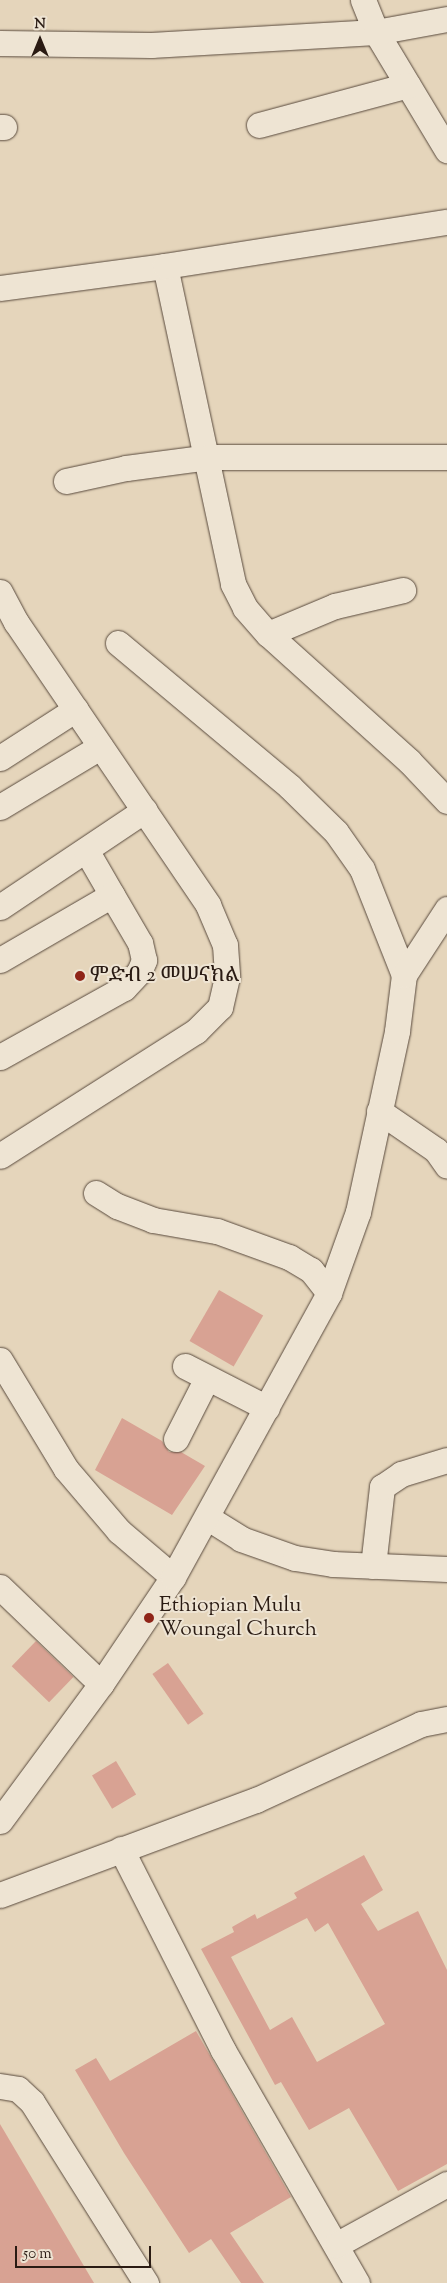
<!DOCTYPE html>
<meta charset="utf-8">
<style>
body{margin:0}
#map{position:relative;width:447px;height:2283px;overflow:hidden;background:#e5d5bb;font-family:"Sorts Mill Goudy","Noto Serif Ethiopic",serif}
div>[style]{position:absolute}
.building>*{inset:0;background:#d8a293;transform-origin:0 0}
.roads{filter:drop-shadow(0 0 1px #594a3d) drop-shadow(0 0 1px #594a3d)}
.minor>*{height:25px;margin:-12.5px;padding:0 12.5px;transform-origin:12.5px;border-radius:12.5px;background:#eee4d3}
.dots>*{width:14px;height:14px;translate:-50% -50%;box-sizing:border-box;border:2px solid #eee4d3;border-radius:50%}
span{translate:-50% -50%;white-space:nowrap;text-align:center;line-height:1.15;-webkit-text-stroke:4px #eee4d3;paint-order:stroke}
.poi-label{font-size:21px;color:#2a1b13}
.left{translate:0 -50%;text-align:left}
.north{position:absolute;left:15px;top:15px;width:50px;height:50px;-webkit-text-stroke:4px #eee4d3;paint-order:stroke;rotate:0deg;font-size:14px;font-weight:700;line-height:20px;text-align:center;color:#2a1b13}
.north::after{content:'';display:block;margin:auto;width:18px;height:22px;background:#2a1b13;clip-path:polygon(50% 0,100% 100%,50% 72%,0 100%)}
.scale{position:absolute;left:15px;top:2246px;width:136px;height:22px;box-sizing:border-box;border:2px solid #2a1b13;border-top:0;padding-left:6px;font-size:15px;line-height:18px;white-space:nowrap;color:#2a1b13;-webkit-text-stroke:4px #eee4d3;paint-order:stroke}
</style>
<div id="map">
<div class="building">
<div style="left:219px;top:1290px;width:51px;height:59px;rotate:30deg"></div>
<div style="clip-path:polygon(122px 1418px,162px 1441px,169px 1452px,181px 1452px,205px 1466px,172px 1515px,95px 1470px)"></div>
<div style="left:36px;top:1641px;width:52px;height:35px;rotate:44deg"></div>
<div style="left:168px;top:1663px;width:62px;height:19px;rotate:55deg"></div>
<div style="left:116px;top:1761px;width:39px;height:28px;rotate:59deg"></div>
<div style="clip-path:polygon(evenodd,364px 1855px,383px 1890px,361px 1904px,378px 1931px,418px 1911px,447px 1970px,447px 2164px,398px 2191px,349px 2108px,309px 2130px,281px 2082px,275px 2085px,201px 1949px,234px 1932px,232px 1927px,255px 1914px,257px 1919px,297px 1898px,294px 1893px,364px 1855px,307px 1918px,315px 1932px,328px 1923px,385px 2024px,317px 2062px,292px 2017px,270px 2030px,231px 1957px,307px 1918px)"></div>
<div style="clip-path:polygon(196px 2031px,291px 2197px,230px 2233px,264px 2283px,241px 2283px,211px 2239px,189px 2253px,124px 2153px,75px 2070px,96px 2058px,110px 2081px)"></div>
<div style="clip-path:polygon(0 2124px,94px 2283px,0 2283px)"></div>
</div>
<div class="roads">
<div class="minor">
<div style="left:363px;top:0;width:35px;rotate:68deg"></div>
<div style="left:376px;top:32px;width:138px;rotate:59deg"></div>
<div style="left:0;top:43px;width:151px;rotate:0.8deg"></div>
<div style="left:151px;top:45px;width:225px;rotate:-3.3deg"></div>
<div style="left:376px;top:32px;width:72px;rotate:-10.4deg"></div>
<div style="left:259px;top:125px;width:154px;rotate:-15deg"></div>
<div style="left:0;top:127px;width:4px"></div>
<div style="left:165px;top:266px;width:325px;rotate:77.9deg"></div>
<div style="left:233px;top:584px;width:27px;rotate:63deg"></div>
<div style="left:245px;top:608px;width:35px;rotate:49deg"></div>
<div style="left:268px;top:634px;width:190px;rotate:42deg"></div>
<div style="left:409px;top:761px;width:55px;rotate:46.5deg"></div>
<div style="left:0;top:288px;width:166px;rotate:-7.6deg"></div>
<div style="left:165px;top:266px;width:285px;rotate:-8.9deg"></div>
<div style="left:66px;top:481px;width:61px;rotate:-12.2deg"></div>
<div style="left:126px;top:468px;width:83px;rotate:-7.6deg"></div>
<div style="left:208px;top:457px;width:239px"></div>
<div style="left:0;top:592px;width:34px;rotate:62deg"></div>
<div style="left:16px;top:622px;width:342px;rotate:55.8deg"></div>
<div style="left:208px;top:905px;width:43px;rotate:67deg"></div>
<div style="left:225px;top:945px;width:32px;rotate:86deg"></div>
<div style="left:227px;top:977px;width:31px;rotate:103deg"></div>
<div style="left:220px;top:1007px;width:34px;rotate:135deg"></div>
<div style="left:196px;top:1031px;width:232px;rotate:147.5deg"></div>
<div style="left:268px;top:634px;width:73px;rotate:-22.7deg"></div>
<div style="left:335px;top:606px;width:70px;rotate:-13.2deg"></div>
<div style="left:118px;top:643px;width:224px;rotate:39.9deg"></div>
<div style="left:290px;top:787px;width:64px;rotate:44.4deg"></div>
<div style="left:336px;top:832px;width:45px;rotate:54.9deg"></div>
<div style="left:362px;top:869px;width:114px;rotate:68.4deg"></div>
<div style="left:0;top:758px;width:90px;rotate:-32.8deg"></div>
<div style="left:0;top:807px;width:117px;rotate:-31deg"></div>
<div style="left:0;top:907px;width:174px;rotate:-33.8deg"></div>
<div style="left:0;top:960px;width:129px;rotate:-30.1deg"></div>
<div style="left:112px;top:895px;width:52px;rotate:-120deg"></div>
<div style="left:0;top:1057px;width:142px;rotate:-29.1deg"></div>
<div style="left:124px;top:988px;width:22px;rotate:-47deg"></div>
<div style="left:139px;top:972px;width:13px;rotate:-67deg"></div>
<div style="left:144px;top:960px;width:17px;rotate:-103deg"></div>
<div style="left:140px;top:943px;width:56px;rotate:-120.3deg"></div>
<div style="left:379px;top:1111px;width:69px;rotate:34.4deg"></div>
<div style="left:436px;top:1150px;width:19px;rotate:55deg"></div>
<div style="left:96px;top:1193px;width:25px;rotate:32deg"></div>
<div style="left:117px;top:1206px;width:39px;rotate:21deg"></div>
<div style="left:153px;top:1220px;width:65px;rotate:9.8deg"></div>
<div style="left:217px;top:1231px;width:77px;rotate:19.9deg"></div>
<div style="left:289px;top:1257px;width:26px;rotate:31deg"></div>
<div style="left:311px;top:1270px;width:29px;rotate:52deg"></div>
<div style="left:0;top:1360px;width:127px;rotate:58.8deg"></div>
<div style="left:66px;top:1469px;width:82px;rotate:49.5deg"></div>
<div style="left:119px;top:1531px;width:71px;rotate:40.4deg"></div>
<div style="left:185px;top:1366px;width:92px;rotate:27.1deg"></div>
<div style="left:176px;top:1439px;width:68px;rotate:-63.1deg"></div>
<div style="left:208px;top:1518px;width:39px;rotate:32deg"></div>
<div style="left:241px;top:1539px;width:57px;rotate:19.4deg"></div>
<div style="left:295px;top:1558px;width:38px;rotate:9deg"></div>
<div style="left:333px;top:1564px;width:114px;rotate:2.5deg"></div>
<div style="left:373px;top:1566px;width:80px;rotate:-83.5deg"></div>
<div style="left:382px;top:1487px;width:23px;rotate:-34deg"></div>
<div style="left:401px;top:1474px;width:48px;rotate:-16.9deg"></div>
<div style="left:0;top:1587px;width:140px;rotate:43.8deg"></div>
<div style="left:0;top:1821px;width:170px;rotate:-53.6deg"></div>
<div style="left:101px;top:1684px;width:129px;rotate:-56.1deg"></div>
<div style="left:173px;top:1577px;width:324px;rotate:-61.2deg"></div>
<div style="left:329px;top:1293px;width:86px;rotate:-70.3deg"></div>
<div style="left:358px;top:1212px;width:185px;rotate:-77.8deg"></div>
<div style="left:397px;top:1031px;width:56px;rotate:-82.9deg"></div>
<div style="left:404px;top:975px;width:79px;rotate:-56.9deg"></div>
<div style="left:121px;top:1849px;width:225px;rotate:63.1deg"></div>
<div style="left:223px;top:2050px;width:269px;rotate:60.1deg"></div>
<div style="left:0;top:1895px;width:273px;rotate:-20.4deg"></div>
<div style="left:256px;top:1800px;width:182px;rotate:-24.7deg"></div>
<div style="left:421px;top:1724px;width:26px;rotate:-11deg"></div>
<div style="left:0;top:2086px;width:18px;rotate:9deg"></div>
<div style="left:18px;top:2089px;width:19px;rotate:43deg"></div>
<div style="left:32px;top:2102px;width:214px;rotate:57.8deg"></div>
<div style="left:336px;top:2245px;width:127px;rotate:-28.8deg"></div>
</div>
</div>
<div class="dots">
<div style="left:80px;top:976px;background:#8f2418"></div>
<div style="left:149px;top:1618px;background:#8f2418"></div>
</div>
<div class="poi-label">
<span class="left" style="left:90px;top:976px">ምድብ 2 መሠናክል</span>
<span class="left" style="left:159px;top:1618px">Ethiopian Mulu<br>Woungal Church</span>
</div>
<div class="north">N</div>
<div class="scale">50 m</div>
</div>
